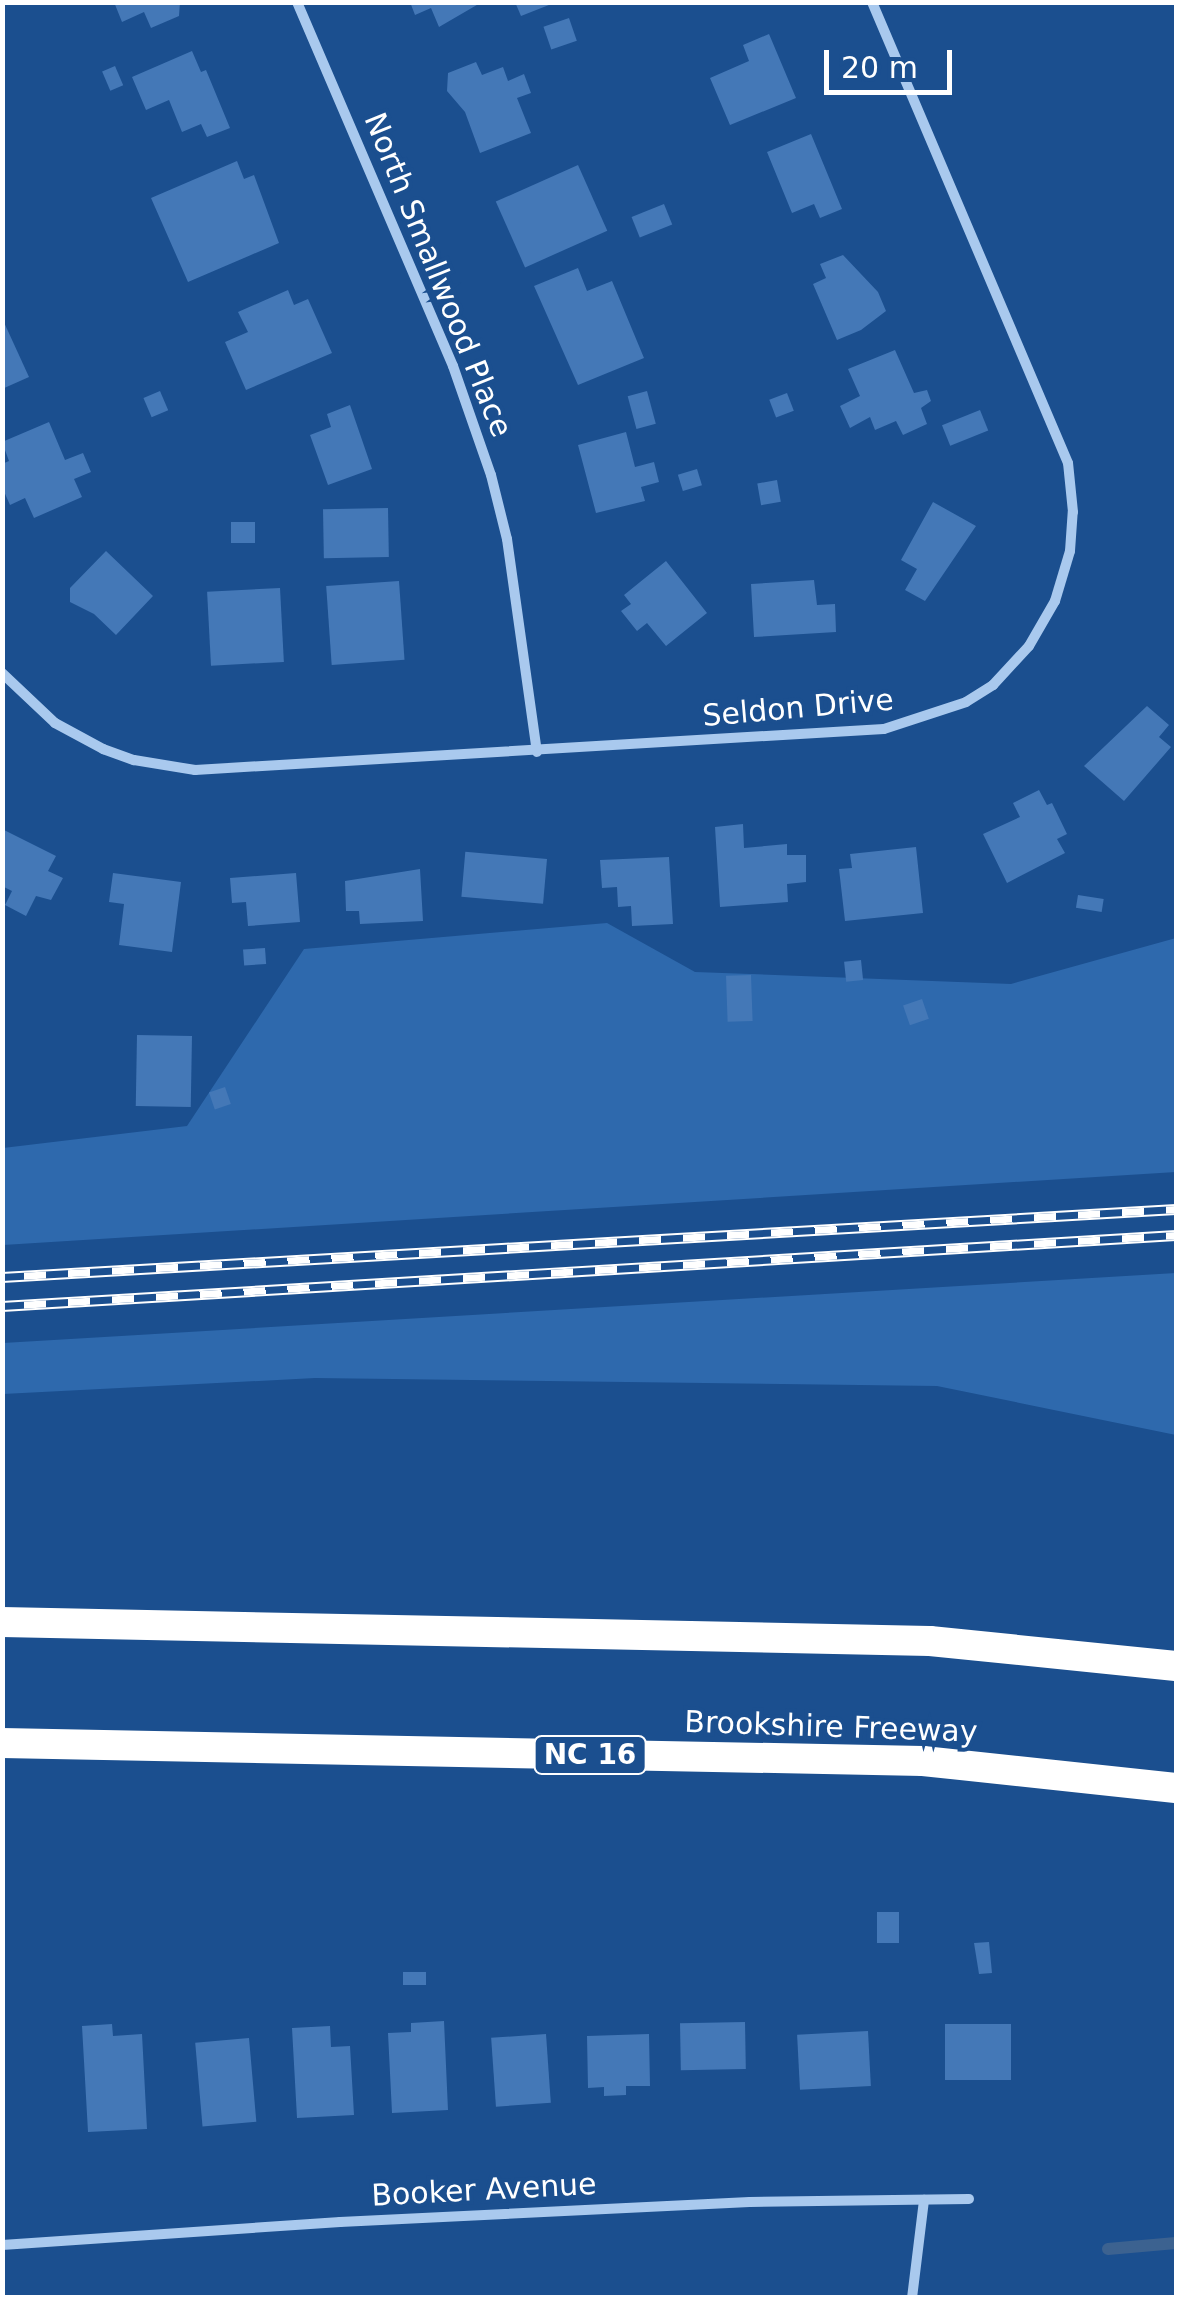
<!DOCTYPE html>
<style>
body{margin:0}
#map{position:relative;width:1179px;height:2300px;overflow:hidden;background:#1b4f8f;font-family:"DejaVu Sans",sans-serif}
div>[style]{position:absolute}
.green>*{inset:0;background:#2e69ad}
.stream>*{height:12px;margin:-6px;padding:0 6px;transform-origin:6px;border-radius:6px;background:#3c6290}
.building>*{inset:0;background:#4478b7;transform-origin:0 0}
.minor>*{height:10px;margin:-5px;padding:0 5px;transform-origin:5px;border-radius:5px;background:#a9c9ee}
.motorway>*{height:30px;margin:-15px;padding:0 15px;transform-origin:15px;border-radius:15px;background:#fff}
.rail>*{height:11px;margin-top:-5.5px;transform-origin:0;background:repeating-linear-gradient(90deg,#1b4f8f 0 22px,#fff 0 44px);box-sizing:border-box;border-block:2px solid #fff}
span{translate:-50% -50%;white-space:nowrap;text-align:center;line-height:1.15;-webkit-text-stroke:8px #1b4f8f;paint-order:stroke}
.shield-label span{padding:2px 8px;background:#1b4f8f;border:2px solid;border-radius:8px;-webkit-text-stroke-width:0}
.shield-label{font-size:28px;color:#fff;font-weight:700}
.street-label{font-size:30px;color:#fff}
.frame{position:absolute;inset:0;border:5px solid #fff;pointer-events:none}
.scale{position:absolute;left:824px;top:50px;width:128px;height:45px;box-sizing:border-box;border:5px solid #fff;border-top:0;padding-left:12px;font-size:30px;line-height:35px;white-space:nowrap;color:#fff;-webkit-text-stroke:8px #1b4f8f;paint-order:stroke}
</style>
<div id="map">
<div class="green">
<div style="clip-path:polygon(607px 923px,695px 972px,1011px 984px,1176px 938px,1176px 1172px,3px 1245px,3px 1148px,187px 1126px,304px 949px)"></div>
<div style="clip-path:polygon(1176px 1273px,1176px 1435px,937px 1386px,315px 1378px,3px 1394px,3px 1343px)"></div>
</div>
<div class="stream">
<div style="left:1108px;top:2249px;width:68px;rotate:-5deg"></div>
</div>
<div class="building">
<div style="clip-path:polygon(114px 2px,180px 2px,179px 16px,151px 28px,144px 12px,122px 22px)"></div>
<div style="clip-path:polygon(410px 2px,482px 2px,439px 27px,431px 8px,415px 15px)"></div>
<div style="clip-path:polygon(515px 2px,554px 2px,554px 3px,521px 16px)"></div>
<div style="left:569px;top:18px;width:24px;height:27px;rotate:71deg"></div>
<div style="clip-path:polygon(769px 34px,796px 98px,730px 125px,710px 78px,749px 61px,743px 45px)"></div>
<div style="clip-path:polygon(192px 51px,201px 72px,206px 70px,230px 128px,207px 137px,201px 124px,182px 132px,169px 100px,146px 110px,132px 77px)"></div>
<div style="clip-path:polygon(476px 62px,482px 75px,503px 67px,508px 81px,524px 74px,531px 93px,517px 98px,531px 133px,480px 153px,465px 112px,447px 91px,448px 73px)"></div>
<div style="left:115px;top:66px;width:21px;height:14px;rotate:67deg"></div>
<div style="clip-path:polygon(811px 134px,842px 209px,820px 218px,814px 204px,792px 213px,767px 152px)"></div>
<div style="clip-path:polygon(237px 161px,244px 179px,254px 175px,279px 243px,188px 282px,151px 198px)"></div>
<div style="left:578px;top:165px;width:72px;height:90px;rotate:66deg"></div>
<div style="left:664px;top:204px;width:22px;height:35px;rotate:68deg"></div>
<div style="clip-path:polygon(843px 255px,878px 292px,886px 311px,861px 330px,837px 340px,813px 284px,826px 278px,820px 264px)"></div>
<div style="clip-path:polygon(578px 268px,587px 291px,612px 281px,644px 358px,578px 385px,534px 286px)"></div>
<div style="clip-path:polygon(288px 290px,294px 305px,308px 299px,332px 353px,246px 390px,225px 342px,248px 332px,238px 312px)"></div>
<div style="clip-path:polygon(2px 318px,29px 377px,2px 389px)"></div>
<div style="clip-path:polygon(895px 350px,914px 393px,927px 390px,931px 401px,921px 408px,927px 424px,903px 435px,896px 421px,875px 430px,870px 417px,850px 428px,840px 406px,860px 396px,848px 369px)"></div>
<div style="left:160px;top:391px;width:21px;height:18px;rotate:67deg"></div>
<div style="left:647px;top:391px;width:34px;height:20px;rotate:75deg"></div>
<div style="left:787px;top:393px;width:19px;height:19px;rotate:69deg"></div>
<div style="clip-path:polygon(350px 405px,372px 469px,328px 485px,310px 435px,331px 427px,327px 414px)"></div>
<div style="left:980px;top:410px;width:22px;height:41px;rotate:68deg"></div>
<div style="clip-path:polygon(49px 422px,65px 460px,83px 453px,91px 472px,74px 479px,82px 497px,34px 518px,25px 498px,10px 505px,2px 487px,2px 464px,9px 461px,2px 442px)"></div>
<div style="clip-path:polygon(626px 432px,635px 467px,654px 462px,659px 482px,641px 487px,645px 501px,596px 513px,578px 445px)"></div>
<div style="left:697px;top:469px;width:17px;height:20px;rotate:73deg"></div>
<div style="left:777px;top:480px;width:22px;height:20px;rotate:80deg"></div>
<div style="clip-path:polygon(933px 502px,976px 526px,925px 601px,905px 590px,917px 569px,901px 560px)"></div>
<div style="left:388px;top:508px;width:49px;height:65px;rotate:89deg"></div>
<div style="left:231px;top:522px;width:24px;height:21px"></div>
<div style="clip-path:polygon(106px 551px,153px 596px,116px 635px,94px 614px,70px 602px,70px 588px)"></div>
<div style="clip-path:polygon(666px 561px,707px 613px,666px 646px,647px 623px,637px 631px,621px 611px,631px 604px,624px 595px)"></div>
<div style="clip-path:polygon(814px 580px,817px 605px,835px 604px,836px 632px,754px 637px,751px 584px)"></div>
<div style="left:399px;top:581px;width:79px;height:73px;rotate:86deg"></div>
<div style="left:280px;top:588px;width:74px;height:73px;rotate:87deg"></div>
<div style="clip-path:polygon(1147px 706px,1169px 725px,1159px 737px,1171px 747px,1124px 801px,1084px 766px)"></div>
<div style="clip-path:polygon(1039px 790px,1047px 805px,1052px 803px,1067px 834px,1057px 839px,1065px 853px,1007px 883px,983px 834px,1020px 817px,1013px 803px)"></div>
<div style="clip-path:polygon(743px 824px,744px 848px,787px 844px,787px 855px,806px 855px,806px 882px,787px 884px,788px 902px,720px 907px,715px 827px)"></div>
<div style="clip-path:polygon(2px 829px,56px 856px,48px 871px,63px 878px,51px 900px,36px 896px,26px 916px,5px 905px,12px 891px,2px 886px)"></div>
<div style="clip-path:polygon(916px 847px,923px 913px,845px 921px,839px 869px,852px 868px,850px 854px)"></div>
<div style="clip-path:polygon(669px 857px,673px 924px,632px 926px,631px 906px,618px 907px,617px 887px,602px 888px,600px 860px)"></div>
<div style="left:547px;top:859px;width:45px;height:82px;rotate:95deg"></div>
<div style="clip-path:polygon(420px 869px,423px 921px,360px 924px,359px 911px,346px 911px,345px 881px)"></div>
<div style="clip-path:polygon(113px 873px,181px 882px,172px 952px,119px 945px,124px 904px,109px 902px)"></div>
<div style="clip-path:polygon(296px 873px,300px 922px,248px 926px,246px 902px,232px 903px,230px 878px)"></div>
<div style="left:1078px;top:895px;width:26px;height:13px;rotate:9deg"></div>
<div style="left:265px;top:948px;width:16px;height:22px;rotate:86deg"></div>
<div style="left:861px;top:960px;width:20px;height:17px;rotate:84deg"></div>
<div style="left:751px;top:975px;width:46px;height:25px;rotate:88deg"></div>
<div style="left:922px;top:999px;width:21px;height:20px;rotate:71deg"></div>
<div style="left:137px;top:1035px;width:55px;height:71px;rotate:1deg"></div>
<div style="left:225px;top:1087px;width:18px;height:17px;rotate:71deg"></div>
<div style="left:877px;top:1912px;width:22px;height:31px"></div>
<div style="clip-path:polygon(989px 1942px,992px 1973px,979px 1974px,974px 1943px)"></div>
<div style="left:426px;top:1972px;width:13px;height:23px;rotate:90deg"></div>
<div style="clip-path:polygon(444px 2021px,448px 2110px,392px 2113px,388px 2033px,411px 2032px,411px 2023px)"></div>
<div style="left:745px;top:2022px;width:47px;height:65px;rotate:89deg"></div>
<div style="clip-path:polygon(112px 2024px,113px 2036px,142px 2034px,147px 2129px,88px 2132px,82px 2026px)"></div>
<div style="left:945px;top:2024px;width:66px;height:56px"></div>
<div style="clip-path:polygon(330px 2026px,331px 2047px,350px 2046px,354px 2115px,297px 2118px,292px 2028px)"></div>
<div style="left:868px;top:2031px;width:55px;height:71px;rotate:87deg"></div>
<div style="left:546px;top:2034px;width:69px;height:55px;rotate:86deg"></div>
<div style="clip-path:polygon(649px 2034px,650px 2086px,626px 2086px,626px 2095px,604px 2096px,604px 2087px,588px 2088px,587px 2036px)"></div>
<div style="left:249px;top:2038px;width:84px;height:54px;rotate:85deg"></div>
</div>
<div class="minor">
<div style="left:297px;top:2px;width:396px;rotate:66.8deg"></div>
<div style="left:453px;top:366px;width:115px;rotate:70.8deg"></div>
<div style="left:491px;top:475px;width:66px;rotate:76deg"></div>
<div style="left:507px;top:539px;width:215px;rotate:82deg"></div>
<div style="left:2px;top:673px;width:73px;rotate:43.3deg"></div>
<div style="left:55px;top:723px;width:55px;rotate:28.4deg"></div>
<div style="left:103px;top:749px;width:33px;rotate:20deg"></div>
<div style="left:134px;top:760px;width:62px;rotate:9.3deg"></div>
<div style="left:195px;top:770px;width:690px;rotate:-3.41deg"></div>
<div style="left:884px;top:729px;width:86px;rotate:-18.2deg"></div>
<div style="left:966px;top:702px;width:32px;rotate:-32deg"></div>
<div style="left:993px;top:685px;width:53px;rotate:-47.3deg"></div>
<div style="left:1029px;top:646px;width:52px;rotate:-60deg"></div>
<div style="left:1055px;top:601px;width:52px;rotate:-73.3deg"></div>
<div style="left:1070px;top:551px;width:39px;rotate:-86deg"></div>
<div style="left:1073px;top:512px;width:49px;rotate:-95.8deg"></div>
<div style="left:1068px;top:463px;width:501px;rotate:-113.03deg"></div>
<div style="left:2px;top:2245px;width:339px;rotate:-3.9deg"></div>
<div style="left:340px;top:2222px;width:410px;rotate:-2.8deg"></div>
<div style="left:750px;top:2202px;width:219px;rotate:-0.8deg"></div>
<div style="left:912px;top:2298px;width:99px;rotate:-83deg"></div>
</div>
<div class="motorway">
<div style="left:2px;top:1622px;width:928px;rotate:1.17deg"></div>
<div style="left:930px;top:1641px;width:247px;rotate:5.8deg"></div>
<div style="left:2px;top:1743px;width:921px;rotate:1.12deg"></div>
<div style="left:923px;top:1761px;width:254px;rotate:6.1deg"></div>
</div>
<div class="rail">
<div style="left:2px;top:1277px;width:1176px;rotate:-3.31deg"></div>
<div style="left:2px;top:1306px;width:1176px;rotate:-3.46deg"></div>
</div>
<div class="shield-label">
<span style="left:590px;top:1755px">NC 16</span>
</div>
<div class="street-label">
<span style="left:438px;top:275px;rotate:68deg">North Smallwood Place</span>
<span style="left:798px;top:708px;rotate:-5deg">Seldon Drive</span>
<span style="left:831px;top:1727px;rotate:2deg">Brookshire Freeway</span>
<span style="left:484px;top:2190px;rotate:-3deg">Booker Avenue</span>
</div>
<div class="frame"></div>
<div class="scale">20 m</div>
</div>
